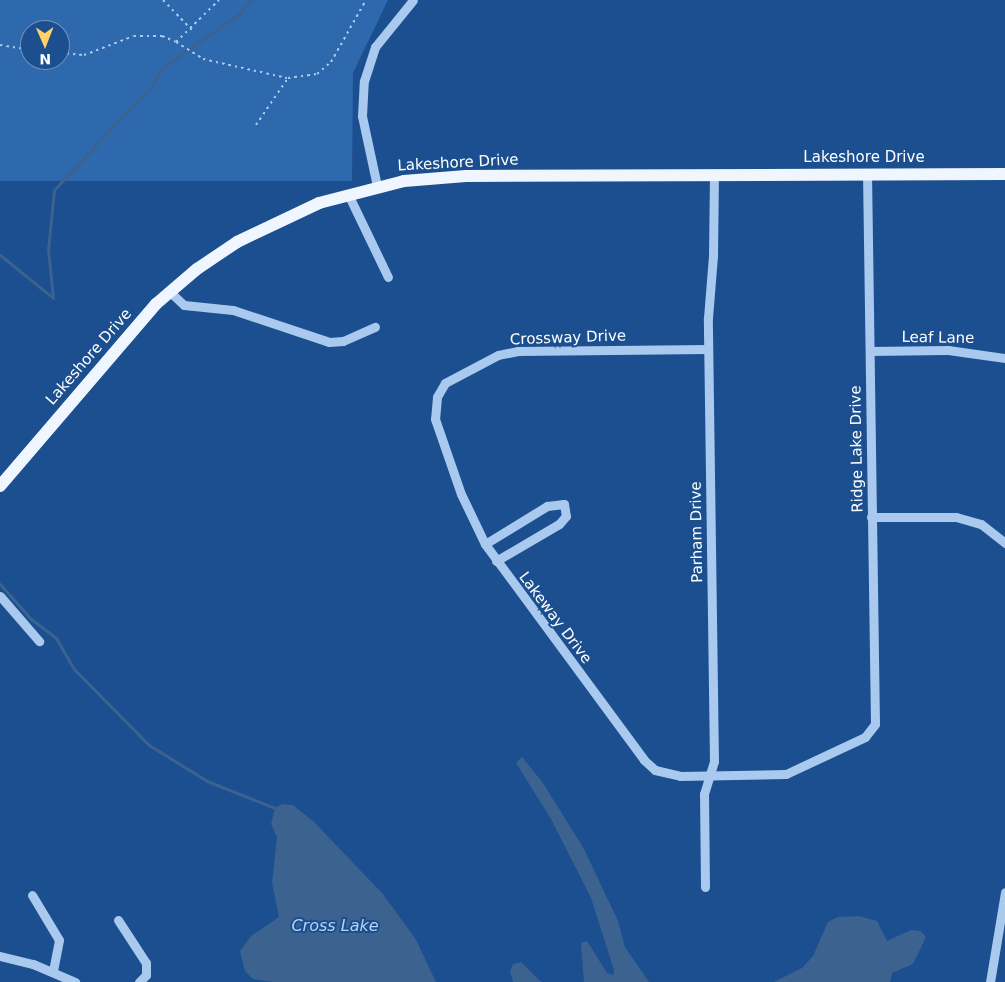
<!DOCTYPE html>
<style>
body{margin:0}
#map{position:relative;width:1005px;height:982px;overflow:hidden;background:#1b4f8f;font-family:"DejaVu Sans",sans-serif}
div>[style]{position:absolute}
.green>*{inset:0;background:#2e69ad}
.water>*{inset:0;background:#3c6290}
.stream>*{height:3px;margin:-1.5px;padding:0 1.5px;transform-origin:1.5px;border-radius:1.5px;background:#3c6290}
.path>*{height:2px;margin-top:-1px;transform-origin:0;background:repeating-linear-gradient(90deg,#a9c9ee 0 2.5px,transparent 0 6.5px)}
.minor>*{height:9px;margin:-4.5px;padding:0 4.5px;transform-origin:4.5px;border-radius:4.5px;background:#a9c9ee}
.major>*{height:12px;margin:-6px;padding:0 6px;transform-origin:6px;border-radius:6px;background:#f0f6ff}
span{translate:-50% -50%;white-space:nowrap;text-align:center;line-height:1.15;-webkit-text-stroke:4px #1b4f8f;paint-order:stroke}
.street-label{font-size:15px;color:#fff}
.water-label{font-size:16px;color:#b5d3f5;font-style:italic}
.north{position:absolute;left:20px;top:20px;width:50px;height:50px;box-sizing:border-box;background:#1b4f8f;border:1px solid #7695bc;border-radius:50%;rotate:179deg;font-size:14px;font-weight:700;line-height:20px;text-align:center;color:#fff}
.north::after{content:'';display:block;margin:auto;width:18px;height:22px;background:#ffd166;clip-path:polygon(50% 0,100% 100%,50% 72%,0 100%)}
</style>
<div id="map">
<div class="green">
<div style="clip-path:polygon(evenodd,0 0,388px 0,353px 73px,352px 181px,0 181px,0 0,30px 30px,60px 30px,60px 60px,30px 60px,30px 30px)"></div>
</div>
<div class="water">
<div style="clip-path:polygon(522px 757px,543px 783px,584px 849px,618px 921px,625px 947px,649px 982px,584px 982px,581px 943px,587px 941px,607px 973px,613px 975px,614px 970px,591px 898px,551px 819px,516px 763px)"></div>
<div style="clip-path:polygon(282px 804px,293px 805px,314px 822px,382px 893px,415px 938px,436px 982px,273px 982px,253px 979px,245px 971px,240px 951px,251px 936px,279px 917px,272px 883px,277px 837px,271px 824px,275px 808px)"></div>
<div style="clip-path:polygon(859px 916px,877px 921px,887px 941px,911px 930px,921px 931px,926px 937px,913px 964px,892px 973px,890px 982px,774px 982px,802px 968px,813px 956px,828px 922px,838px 917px)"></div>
<div style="clip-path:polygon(521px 962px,539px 980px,542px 982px,513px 982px,510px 971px,513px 964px)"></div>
</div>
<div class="stream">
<div style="left:0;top:255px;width:67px;rotate:38.9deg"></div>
<div style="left:53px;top:298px;width:48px;rotate:-95.9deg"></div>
<div style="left:48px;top:250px;width:60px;rotate:-84.3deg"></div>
<div style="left:54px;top:190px;width:145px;rotate:-47deg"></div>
<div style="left:153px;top:84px;width:18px;rotate:-61deg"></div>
<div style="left:162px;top:68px;width:95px;rotate:-35.2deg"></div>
<div style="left:240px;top:13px;width:17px;rotate:-50deg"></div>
<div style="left:0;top:584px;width:47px;rotate:48.5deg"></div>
<div style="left:31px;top:619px;width:31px;rotate:37deg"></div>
<div style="left:56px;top:638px;width:36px;rotate:60deg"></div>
<div style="left:74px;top:669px;width:107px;rotate:45.4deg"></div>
<div style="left:149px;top:745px;width:68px;rotate:31.8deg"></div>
<div style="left:207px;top:781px;width:73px;rotate:21.7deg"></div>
</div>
<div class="path">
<div style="left:163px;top:0;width:42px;rotate:46deg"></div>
<div style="left:176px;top:42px;width:32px;rotate:32deg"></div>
<div style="left:203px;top:59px;width:86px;rotate:12.7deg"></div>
<div style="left:0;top:45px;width:30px;rotate:9deg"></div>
<div style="left:60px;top:53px;width:24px;rotate:5deg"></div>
<div style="left:84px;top:55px;width:53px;rotate:-20.8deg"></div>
<div style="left:134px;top:36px;width:28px"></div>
<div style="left:162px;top:36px;width:15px;rotate:23deg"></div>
<div style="left:176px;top:42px;width:60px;rotate:-44.3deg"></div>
<div style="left:256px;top:125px;width:57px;rotate:-55.8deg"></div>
<div style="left:288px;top:78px;width:29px;rotate:-8deg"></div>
<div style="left:317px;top:74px;width:18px;rotate:-41deg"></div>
<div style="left:331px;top:62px;width:71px;rotate:-60.6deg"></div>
</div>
<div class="minor">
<div style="left:377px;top:186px;width:72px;rotate:-102.1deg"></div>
<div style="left:362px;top:116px;width:35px;rotate:-87deg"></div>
<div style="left:364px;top:81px;width:36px;rotate:-72deg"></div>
<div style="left:375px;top:47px;width:60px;rotate:-51deg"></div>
<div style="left:348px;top:194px;width:92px;rotate:64.3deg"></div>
<div style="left:170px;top:292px;width:19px;rotate:43deg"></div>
<div style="left:184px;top:305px;width:49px;rotate:5.8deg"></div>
<div style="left:233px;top:310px;width:101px;rotate:18.4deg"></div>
<div style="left:329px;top:342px;width:14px;rotate:-4deg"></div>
<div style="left:343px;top:341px;width:35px;rotate:-24deg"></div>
<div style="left:708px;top:349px;width:190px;rotate:179.4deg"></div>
<div style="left:518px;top:351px;width:20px;rotate:169deg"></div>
<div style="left:498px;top:355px;width:60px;rotate:152.2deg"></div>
<div style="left:445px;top:383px;width:16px;rotate:120deg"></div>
<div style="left:437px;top:397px;width:22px;rotate:95deg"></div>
<div style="left:435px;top:419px;width:79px;rotate:70.9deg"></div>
<div style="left:461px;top:494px;width:55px;rotate:64.4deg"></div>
<div style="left:485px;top:544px;width:268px;rotate:53.6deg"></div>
<div style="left:644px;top:760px;width:15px;rotate:42deg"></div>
<div style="left:655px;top:770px;width:26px;rotate:13deg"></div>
<div style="left:680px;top:776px;width:106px;rotate:-1.1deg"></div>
<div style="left:786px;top:774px;width:87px;rotate:-25.1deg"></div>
<div style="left:865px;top:737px;width:16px;rotate:-52deg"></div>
<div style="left:875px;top:724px;width:550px;rotate:-90.83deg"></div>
<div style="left:870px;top:351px;width:78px;rotate:-0.7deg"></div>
<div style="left:948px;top:350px;width:58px;rotate:8deg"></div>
<div style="left:871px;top:517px;width:85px"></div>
<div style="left:956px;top:517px;width:26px;rotate:16deg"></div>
<div style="left:981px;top:524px;width:31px;rotate:38deg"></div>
<div style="left:485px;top:544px;width:73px;rotate:-31.5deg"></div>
<div style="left:547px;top:506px;width:17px;rotate:-7deg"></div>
<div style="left:564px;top:504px;width:12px;rotate:81deg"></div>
<div style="left:566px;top:516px;width:11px;rotate:131deg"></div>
<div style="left:559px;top:524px;width:73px;rotate:149.6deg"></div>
<div style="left:0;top:596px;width:60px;rotate:49.1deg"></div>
<div style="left:705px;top:887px;width:93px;rotate:-90.6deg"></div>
<div style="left:704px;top:794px;width:34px;rotate:-73deg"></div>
<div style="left:714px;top:761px;width:443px;rotate:-90.8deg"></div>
<div style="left:708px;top:318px;width:62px;rotate:-85.4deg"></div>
<div style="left:713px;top:256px;width:81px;rotate:-89.3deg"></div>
<div style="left:32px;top:895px;width:52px;rotate:59deg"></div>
<div style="left:59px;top:940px;width:32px;rotate:101deg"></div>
<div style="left:118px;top:920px;width:51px;rotate:56.9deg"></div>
<div style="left:146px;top:963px;width:12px;rotate:90deg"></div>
<div style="left:146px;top:975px;width:10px;rotate:135deg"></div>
<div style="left:0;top:956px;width:34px;rotate:14deg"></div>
<div style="left:33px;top:964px;width:46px;rotate:23.2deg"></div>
<div style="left:990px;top:982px;width:91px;rotate:-80.5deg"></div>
</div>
<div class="major">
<div style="left:0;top:486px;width:240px;rotate:-49.4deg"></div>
<div style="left:156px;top:304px;width:54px;rotate:-40.5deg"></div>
<div style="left:197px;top:269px;width:48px;rotate:-34deg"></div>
<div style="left:237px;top:242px;width:91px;rotate:-25.4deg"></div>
<div style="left:319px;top:203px;width:88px;rotate:-14.5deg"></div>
<div style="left:404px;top:181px;width:62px;rotate:-4.6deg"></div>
<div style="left:466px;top:176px;width:539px;rotate:-0.21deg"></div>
</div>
<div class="street-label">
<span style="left:864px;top:158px">Lakeshore Drive</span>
<span style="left:458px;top:163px;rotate:-3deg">Lakeshore Drive</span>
<span style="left:568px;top:338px;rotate:-2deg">Crossway Drive</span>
<span style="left:938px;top:338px;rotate:1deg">Leaf Lane</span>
<span style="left:89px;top:357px;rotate:-49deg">Lakeshore Drive</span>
<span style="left:857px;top:449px;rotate:-91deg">Ridge Lake Drive</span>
<span style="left:697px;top:532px;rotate:-91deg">Parham Drive</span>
<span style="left:555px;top:618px;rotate:53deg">Lakeway Drive</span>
</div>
<div class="water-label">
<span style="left:335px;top:926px">Cross Lake</span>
</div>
<div class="north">N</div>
</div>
